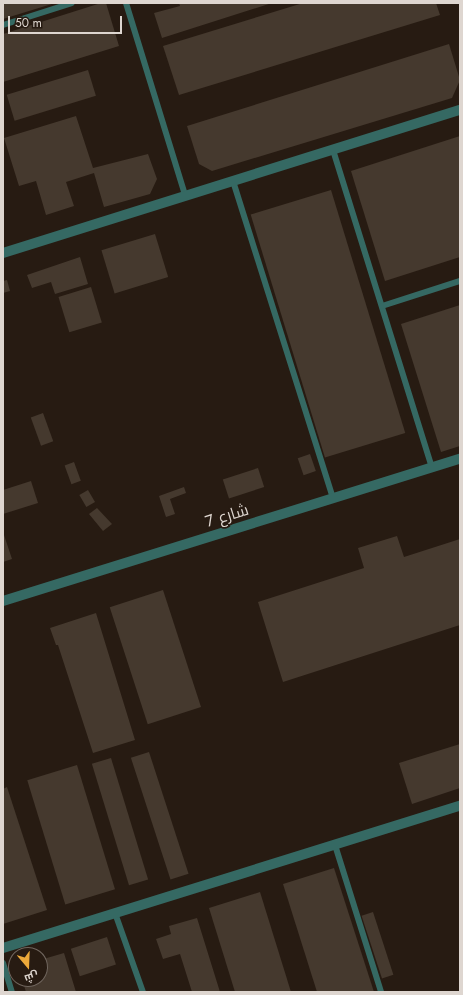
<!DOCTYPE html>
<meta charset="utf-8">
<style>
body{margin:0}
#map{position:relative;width:463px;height:995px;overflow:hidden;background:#271b12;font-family:Jost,Cairo,sans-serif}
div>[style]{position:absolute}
.building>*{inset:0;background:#45392e;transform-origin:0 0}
.service>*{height:6px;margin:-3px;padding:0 3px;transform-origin:3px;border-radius:3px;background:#356963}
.minor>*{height:10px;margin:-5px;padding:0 5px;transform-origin:5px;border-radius:5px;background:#356963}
.tertiary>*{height:10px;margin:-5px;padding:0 5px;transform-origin:5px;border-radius:5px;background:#356963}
span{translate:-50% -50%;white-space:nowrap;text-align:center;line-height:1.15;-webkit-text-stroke:3.5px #271b12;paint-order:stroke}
.street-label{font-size:16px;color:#ded6d0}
.frame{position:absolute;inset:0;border:4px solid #ded6d0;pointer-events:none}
.north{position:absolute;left:8px;top:947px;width:40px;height:40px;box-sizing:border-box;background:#271b12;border:1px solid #70665e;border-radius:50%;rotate:161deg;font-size:11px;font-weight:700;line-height:16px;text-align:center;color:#ded6d0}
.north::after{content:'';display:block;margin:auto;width:14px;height:18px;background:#eca93a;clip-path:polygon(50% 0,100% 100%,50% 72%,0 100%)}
.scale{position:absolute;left:8px;top:16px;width:114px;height:18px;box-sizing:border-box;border:2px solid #ded6d0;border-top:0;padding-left:5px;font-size:12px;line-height:14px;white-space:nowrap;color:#ded6d0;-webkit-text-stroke:3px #271b12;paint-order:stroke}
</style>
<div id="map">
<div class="building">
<div style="clip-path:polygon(3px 3px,55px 3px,3px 19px)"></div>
<div style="clip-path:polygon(101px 3px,106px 3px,119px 46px,3px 82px,3px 34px)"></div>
<div style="clip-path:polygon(179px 3px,272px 3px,162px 38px,154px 13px,180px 6px)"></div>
<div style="clip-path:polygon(303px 3px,436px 3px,440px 15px,179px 95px,163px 46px)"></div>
<div style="clip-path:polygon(449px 44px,460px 80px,452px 98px,212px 171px,199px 164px,187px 126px)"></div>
<div style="left:88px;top:70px;width:27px;height:85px;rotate:73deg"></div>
<div style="clip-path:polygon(76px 116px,93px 168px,148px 154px,157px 179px,150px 194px,104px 207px,94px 173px,66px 182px,74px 206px,46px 215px,36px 181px,19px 186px,4px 138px)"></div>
<div style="clip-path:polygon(460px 136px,460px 257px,385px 281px,351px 171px)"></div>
<div style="left:331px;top:190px;width:254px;height:84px;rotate:73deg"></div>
<div style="left:155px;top:234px;width:45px;height:56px;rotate:73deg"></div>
<div style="clip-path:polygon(80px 257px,88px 284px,55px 294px,51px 282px,32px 288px,27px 275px)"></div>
<div style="clip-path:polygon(7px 280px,10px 291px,3px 293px,3px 281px)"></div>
<div style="left:91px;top:287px;width:37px;height:34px;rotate:73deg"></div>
<div style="clip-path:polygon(460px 305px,460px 446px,441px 452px,401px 324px)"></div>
<div style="left:43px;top:413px;width:30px;height:13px;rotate:70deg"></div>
<div style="left:310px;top:454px;width:18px;height:13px;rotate:71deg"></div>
<div style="left:74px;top:462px;width:20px;height:10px;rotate:70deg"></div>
<div style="left:258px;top:468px;width:20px;height:37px;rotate:72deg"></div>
<div style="clip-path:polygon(31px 481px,38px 503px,3px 514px,3px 490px)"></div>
<div style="clip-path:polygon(184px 487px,186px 493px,170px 499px,175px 514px,166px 517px,159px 496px)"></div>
<div style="left:88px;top:490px;width:14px;height:10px;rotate:60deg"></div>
<div style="clip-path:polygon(97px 508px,112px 524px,103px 531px,89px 514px)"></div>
<div style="clip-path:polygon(3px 532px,12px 559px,3px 562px)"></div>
<div style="clip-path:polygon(397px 536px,404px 557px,460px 539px,460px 625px,283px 682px,258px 602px,364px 568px,358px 548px)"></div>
<div style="left:163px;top:590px;width:123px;height:56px;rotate:72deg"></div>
<div style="clip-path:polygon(96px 613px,135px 740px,93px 753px,58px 645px,56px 645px,50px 628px)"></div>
<div style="clip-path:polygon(460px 744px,460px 788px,412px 804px,399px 763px)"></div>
<div style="left:149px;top:752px;width:128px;height:19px;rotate:72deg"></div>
<div style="left:111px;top:758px;width:127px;height:20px;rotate:73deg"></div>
<div style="left:77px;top:765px;width:130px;height:52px;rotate:73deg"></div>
<div style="clip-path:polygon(7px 787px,47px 910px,3px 924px,3px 789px)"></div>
<div style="clip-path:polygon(334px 868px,374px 992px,317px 992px,283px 884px)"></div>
<div style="clip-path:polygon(260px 892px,291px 992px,235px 992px,209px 908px)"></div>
<div style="left:373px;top:912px;width:66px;height:12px;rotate:72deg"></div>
<div style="clip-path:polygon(197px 918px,220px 992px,192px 992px,180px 954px,163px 959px,156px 939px,171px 934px,169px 926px)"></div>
<div style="left:107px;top:937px;width:29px;height:38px;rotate:72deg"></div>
<div style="clip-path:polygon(64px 953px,76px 992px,26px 992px,22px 979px,40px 979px,40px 960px)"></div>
</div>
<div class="service">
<div style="left:126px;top:3px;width:201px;rotate:72.9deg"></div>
<div style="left:3px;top:25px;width:72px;rotate:-17.7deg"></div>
<div style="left:333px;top:150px;width:333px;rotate:72.7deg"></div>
<div style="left:233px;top:181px;width:333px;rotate:72.5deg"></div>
<div style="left:382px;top:306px;width:82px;rotate:-17.8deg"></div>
<div style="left:335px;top:845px;width:154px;rotate:72.6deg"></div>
<div style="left:115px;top:913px;width:84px;rotate:70.5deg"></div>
<div style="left:3px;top:963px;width:30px;rotate:73deg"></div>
</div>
<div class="minor">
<div style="left:3px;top:253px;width:479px;rotate:-17.4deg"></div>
<div style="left:3px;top:948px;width:479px;rotate:-17.3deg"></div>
</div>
<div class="tertiary">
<div style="left:3px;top:601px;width:479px;rotate:-17.3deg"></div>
</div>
<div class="street-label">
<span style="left:227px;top:516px;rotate:-17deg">شارع 7</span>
</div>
<div class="frame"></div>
<div class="north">ش</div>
<div class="scale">50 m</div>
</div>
